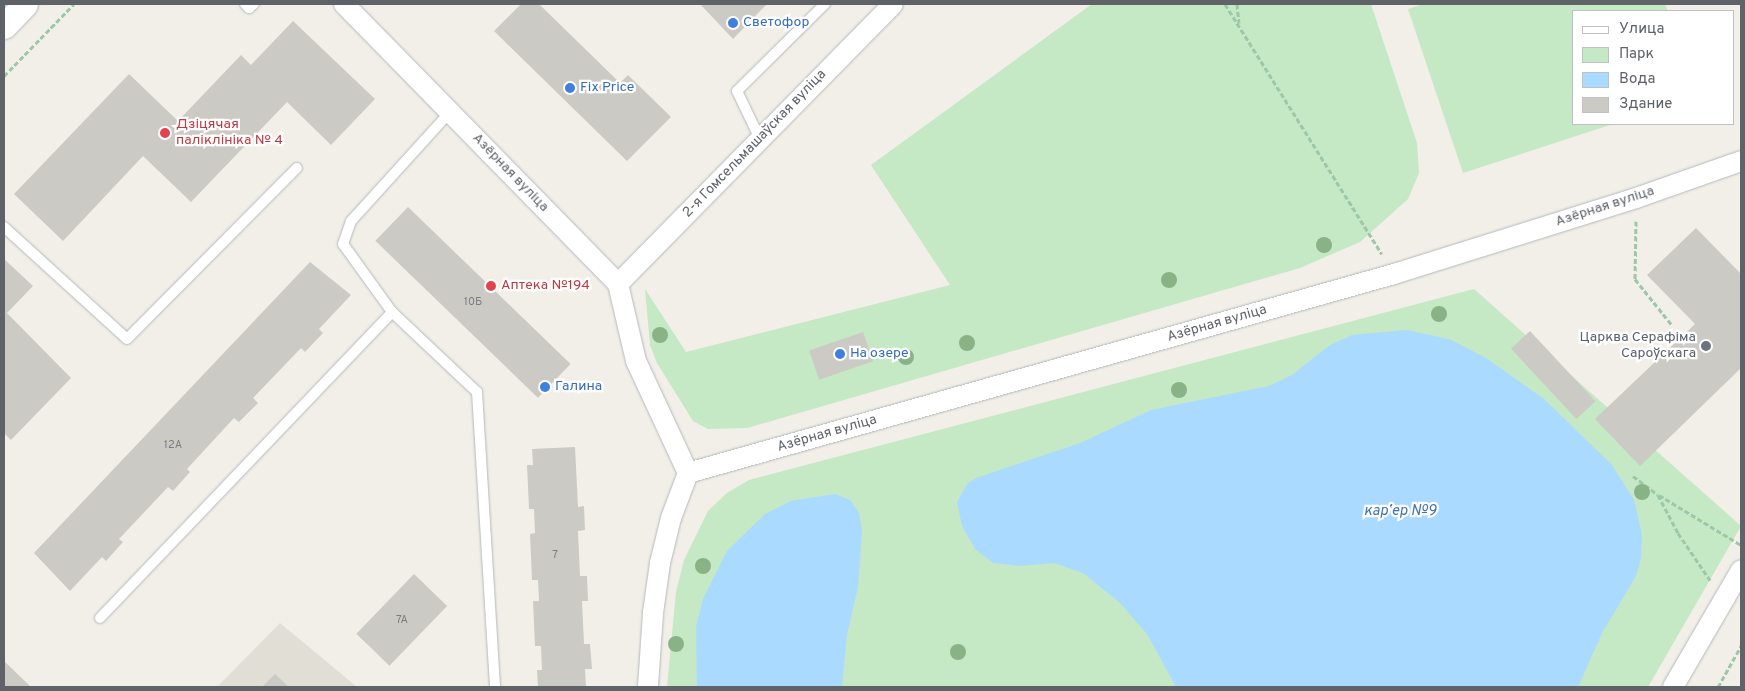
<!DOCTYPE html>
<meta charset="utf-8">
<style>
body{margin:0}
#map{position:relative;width:1745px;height:691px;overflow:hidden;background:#f1efe8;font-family:Overpass,sans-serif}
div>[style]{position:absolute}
.education>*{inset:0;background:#e1ded6}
.green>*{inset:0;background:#c5e8c5}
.water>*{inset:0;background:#aadaff}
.building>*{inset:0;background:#cccac5;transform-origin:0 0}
.path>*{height:3px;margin-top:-1.5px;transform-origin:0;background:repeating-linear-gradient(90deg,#9cc7a9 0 5px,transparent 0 7.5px)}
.roads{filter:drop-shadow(0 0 1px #b5b8bc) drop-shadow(0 0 1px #b5b8bc)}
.service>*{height:10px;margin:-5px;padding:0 5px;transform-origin:5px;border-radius:5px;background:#fff}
.minor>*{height:20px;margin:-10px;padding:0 10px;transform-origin:10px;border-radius:10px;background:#fff}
.tertiary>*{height:25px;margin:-12.5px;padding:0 12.5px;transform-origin:12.5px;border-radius:12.5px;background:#fff}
.trees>*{width:16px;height:16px;margin:-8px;border-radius:50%;background:#89b387}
.dots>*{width:14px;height:14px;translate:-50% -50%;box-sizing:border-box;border:2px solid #fff;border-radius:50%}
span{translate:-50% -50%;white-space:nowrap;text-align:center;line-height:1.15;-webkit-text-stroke:4.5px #fff;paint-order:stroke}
.number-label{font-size:11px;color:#7a7d7f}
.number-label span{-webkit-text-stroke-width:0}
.shop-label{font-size:14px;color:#366cbe}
.left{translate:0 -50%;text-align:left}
.health-label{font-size:14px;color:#be3a42}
.street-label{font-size:14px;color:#5f6368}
.worship-label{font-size:14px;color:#5b616d}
.right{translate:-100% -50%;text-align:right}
.water-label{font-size:15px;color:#4174aa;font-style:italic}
.frame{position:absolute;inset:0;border:5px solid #5f6368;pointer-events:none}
.legend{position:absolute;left:1572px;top:10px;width:162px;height:115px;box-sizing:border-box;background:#fff;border:1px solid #bfc1c3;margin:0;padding:6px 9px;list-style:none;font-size:15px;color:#5f6368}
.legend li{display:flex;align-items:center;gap:10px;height:25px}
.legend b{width:25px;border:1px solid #bfc1c3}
</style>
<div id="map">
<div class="education">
<div style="clip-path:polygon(280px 623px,357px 687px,217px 687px)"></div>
</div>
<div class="green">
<div style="clip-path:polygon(1092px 4px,1371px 4px,1417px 143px,1419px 173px,1408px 199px,1360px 242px,1300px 268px,747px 428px,708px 429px,693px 421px,657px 363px,650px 345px,645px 289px,686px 352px,950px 285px,871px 165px)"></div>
<div style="clip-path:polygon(1423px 4px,1665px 4px,1668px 11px,1574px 11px,1574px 124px,1613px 124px,1463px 173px,1408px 9px)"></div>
<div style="clip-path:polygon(1474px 289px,1741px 526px,1648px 687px,667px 687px,676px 592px,684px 560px,708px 511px,727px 493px,749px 480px)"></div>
</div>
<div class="water">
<div style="clip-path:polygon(1406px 330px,1449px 339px,1486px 358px,1544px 399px,1612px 465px,1634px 500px,1642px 535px,1641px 558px,1636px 576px,1602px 633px,1578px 687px,1176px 687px,1147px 634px,1119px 602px,1083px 573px,1054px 563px,1020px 566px,993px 563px,975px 549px,962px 526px,957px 502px,967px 484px,976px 478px,1080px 443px,1151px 410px,1269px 386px,1292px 375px,1330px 345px,1352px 335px)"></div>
<div style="clip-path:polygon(835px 494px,850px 500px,859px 513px,862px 531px,858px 587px,847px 635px,842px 687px,697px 687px,696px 627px,703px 599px,727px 551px,765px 514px,791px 501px)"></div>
</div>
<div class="building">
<div style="clip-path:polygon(521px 4px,539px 4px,620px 83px,628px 75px,671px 117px,627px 161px,494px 31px)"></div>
<div style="clip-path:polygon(700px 4px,767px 4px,733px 39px)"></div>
<div style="clip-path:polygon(293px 21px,375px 99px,331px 145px,287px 102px,191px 202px,143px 156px,63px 241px,14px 194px,129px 74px,178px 121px,241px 55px,251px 65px)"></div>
<div style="left:408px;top:207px;width:226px;height:47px;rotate:44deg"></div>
<div style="clip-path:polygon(1696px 228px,1741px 274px,1741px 368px,1640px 466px,1595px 419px,1695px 324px,1647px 275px)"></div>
<div style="clip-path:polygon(4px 259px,33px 286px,7px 313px,71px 378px,11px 440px,4px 433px)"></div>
<div style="clip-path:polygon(310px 262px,351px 295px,319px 329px,323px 333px,305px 352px,301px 348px,253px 398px,258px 403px,239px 422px,234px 418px,187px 469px,190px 472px,173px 491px,168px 487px,119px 539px,123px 542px,106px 561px,102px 557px,70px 591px,34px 553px)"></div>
<div style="left:1530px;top:331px;width:96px;height:26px;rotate:47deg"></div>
<div style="left:863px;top:332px;width:31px;height:57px;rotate:71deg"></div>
<div style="clip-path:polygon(575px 447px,578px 507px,584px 506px,585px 530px,578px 531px,580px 576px,587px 576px,588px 601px,582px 601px,584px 644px,590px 644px,592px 669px,585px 669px,586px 687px,538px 687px,537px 670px,542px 670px,541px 646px,535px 646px,533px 601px,539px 601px,538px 580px,532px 580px,530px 534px,535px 533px,534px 509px,529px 509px,527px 465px,533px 465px,532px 449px)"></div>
<div style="left:414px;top:574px;width:46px;height:83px;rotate:44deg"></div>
<div style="clip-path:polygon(4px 661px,31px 687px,4px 687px)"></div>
<div style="clip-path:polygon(275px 674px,289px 687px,262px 687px)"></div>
</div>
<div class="path">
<div style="left:1225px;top:4px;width:295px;rotate:57.9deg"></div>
<div style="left:1237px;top:4px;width:19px;rotate:84deg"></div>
<div style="left:4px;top:76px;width:100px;rotate:-45.8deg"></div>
<div style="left:1636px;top:221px;width:58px;rotate:91deg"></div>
<div style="left:1635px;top:279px;width:58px;rotate:51.3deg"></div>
<div style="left:1633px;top:476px;width:31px;rotate:37deg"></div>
<div style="left:1658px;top:495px;width:43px;rotate:62.2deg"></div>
<div style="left:1678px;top:533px;width:57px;rotate:55.8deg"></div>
<div style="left:1659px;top:495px;width:96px;rotate:31.4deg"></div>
<div style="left:1718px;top:687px;width:47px;rotate:-60.7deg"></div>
</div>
<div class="roads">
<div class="service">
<div style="left:245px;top:4px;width:6px;rotate:45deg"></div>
<div style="left:249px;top:8px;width:6px;rotate:-39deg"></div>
<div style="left:450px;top:112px;width:147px;rotate:132.2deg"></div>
<div style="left:351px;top:221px;width:24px;rotate:109deg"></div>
<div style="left:343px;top:244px;width:84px;rotate:54.2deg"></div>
<div style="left:392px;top:312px;width:117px;rotate:43.3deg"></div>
<div style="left:477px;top:392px;width:296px;rotate:86.5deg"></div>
<div style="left:760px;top:139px;width:53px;rotate:-115.6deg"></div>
<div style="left:737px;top:91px;width:124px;rotate:-44.7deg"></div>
<div style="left:4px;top:227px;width:166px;rotate:42.3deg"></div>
<div style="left:127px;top:339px;width:241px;rotate:-45.2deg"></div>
<div style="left:100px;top:618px;width:423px;rotate:-46.3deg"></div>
</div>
<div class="minor">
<div style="left:344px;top:4px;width:392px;rotate:45.6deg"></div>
<div style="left:618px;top:284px;width:79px;rotate:76.8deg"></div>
<div style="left:636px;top:361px;width:123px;rotate:65.1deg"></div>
<div style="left:688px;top:473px;width:48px;rotate:110.7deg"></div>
<div style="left:671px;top:518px;width:46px;rotate:103.7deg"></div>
<div style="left:660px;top:563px;width:50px;rotate:98deg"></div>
<div style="left:653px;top:613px;width:74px;rotate:93.9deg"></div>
<div style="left:618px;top:284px;width:392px;rotate:-45.5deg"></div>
<div style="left:688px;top:473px;width:734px;rotate:-15.74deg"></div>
<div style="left:1394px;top:274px;width:254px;rotate:-17.4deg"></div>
<div style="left:1636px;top:198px;width:111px;rotate:-19.4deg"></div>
<div style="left:1673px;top:687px;width:135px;rotate:-59.8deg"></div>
</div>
<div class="tertiary">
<div style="left:4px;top:26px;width:30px;rotate:-46deg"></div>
</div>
</div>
<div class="trees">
<div style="left:1324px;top:245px"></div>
<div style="left:1169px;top:280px"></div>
<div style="left:1439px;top:314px"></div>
<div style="left:660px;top:335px"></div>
<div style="left:967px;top:343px"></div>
<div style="left:906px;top:357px"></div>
<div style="left:1179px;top:390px"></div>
<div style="left:1642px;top:492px"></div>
<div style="left:703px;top:566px"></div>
<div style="left:676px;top:644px"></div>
<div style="left:958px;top:652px"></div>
</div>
<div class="dots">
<div style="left:733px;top:23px;background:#3f7fe0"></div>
<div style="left:570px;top:88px;background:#3f7fe0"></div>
<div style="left:165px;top:133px;background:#e0444e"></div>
<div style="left:491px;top:286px;background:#e0444e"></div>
<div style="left:1706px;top:346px;background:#6b7280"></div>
<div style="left:840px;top:354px;background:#3f7fe0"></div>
<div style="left:545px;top:387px;background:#3f7fe0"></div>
</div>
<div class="number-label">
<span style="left:473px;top:302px">10Б</span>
<span style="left:173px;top:445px">12А</span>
<span style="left:555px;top:555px">7</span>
<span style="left:402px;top:620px">7А</span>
</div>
<div class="shop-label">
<span class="left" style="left:743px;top:23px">Светофор</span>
<span class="left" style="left:580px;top:88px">Fix Price</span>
<span class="left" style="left:850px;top:354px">На озере</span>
<span class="left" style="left:555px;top:387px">Галина</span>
</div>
<div class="health-label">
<span class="left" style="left:176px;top:133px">Дзіцячая<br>паліклініка № 4</span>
<span class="left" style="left:501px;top:286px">Аптека №194</span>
</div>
<div class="street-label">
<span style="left:755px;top:144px;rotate:-46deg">2-я Гомсельмашаўская вуліца</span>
<span style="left:510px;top:173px;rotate:46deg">Азёрная вуліца</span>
<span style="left:1605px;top:207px;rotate:-18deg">Азёрная вуліца</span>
<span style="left:1217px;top:324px;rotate:-16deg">Азёрная вуліца</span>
<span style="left:827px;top:434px;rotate:-16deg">Азёрная вуліца</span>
</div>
<div class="worship-label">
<span class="right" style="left:1696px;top:346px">Царква Серафіма<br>Сароўскага</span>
</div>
<div class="water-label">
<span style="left:1400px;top:512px">карʼер №9</span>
</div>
<div class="frame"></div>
<ul class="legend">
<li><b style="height:6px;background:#fff"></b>Улица</li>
<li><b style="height:14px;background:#c5e8c5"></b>Парк</li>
<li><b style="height:14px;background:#aadaff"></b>Вода</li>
<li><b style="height:14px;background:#cccac5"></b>Здание</li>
</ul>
</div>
